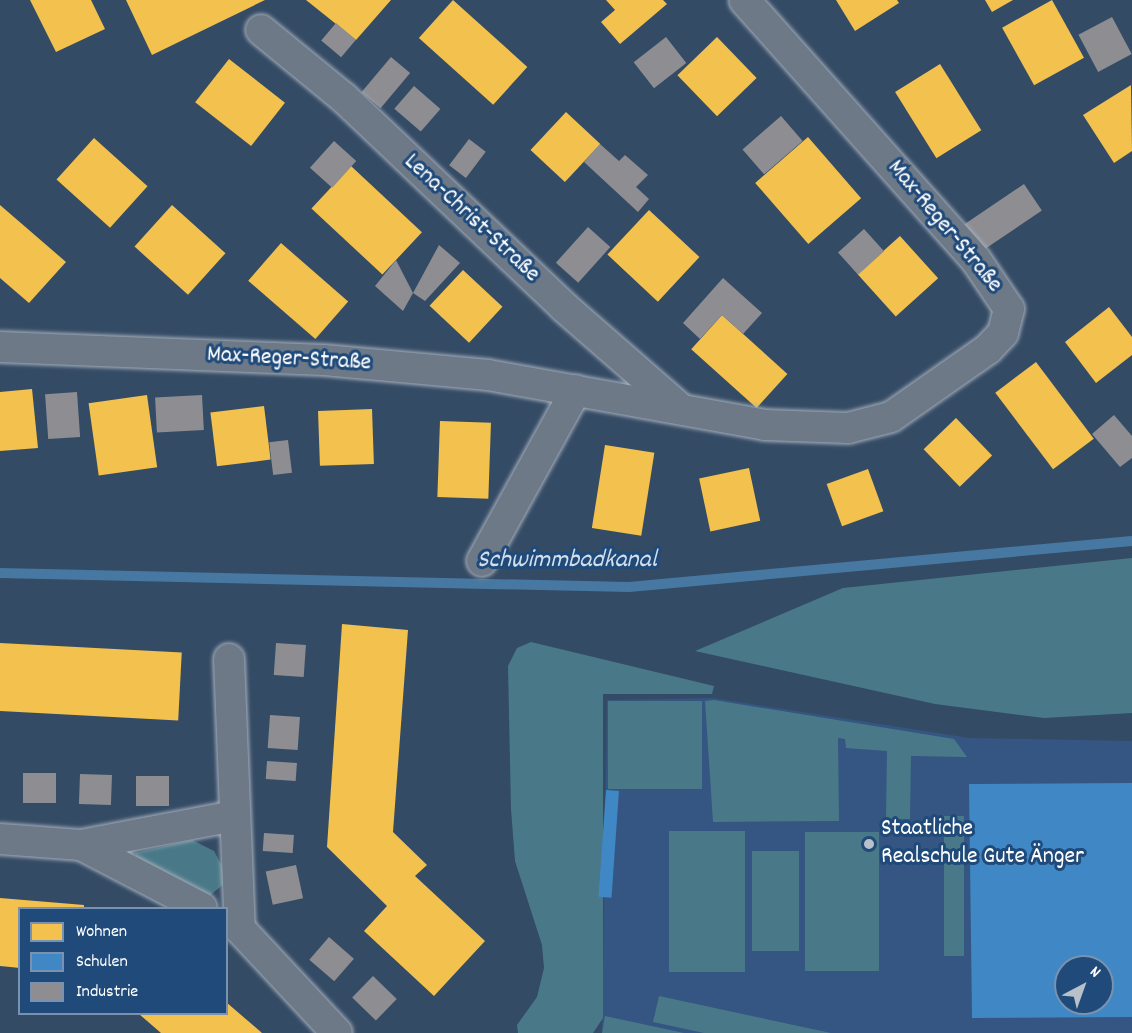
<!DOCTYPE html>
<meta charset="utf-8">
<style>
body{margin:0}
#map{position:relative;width:1132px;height:1033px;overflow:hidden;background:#344b65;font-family:Dekko,sans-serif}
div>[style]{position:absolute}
.built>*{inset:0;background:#355582}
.green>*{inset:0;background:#497988;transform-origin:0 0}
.homes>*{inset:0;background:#f2c14e;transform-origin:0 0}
.schools>*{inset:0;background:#3f88c5;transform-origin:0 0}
.industry>*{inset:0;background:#8d8d92;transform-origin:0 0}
.stream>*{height:10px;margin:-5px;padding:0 5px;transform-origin:5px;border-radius:5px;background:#4778a1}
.roads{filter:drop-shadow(0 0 2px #a4aeba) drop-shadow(0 0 2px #a4aeba)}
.street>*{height:30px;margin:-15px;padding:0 15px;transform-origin:15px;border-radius:15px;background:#6d7986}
.dots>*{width:16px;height:16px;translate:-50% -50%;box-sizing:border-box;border:3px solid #1f4a7a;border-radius:50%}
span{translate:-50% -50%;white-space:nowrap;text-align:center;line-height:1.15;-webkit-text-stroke:6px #1f4a7a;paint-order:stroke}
.street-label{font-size:24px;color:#fff}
.poi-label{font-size:24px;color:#fff}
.left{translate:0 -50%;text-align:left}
.water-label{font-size:26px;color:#d2dee9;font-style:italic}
.legend{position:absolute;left:18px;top:907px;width:210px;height:108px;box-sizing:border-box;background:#1f4a7a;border:2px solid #7992af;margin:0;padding:8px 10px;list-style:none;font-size:18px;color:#fff}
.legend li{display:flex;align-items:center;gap:12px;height:30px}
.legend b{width:30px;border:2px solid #7992af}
.north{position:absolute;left:1054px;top:955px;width:60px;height:60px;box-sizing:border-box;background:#1f4a7a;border:2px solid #7992af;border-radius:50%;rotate:41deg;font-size:16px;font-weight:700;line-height:24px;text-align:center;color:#fff}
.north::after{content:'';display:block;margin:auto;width:21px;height:27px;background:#b8c0c9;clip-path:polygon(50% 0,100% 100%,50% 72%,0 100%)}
</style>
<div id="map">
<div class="built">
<div style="clip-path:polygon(evenodd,713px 698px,970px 738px,1132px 741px,1132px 1033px,602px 1033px,607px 700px,713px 698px,1066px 967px,1102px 967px,1102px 1003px,1066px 1003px,1066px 967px)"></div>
</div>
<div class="green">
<div style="clip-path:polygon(1132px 558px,1132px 713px,1044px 718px,935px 704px,695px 651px,843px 588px)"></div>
<div style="clip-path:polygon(531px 642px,714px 686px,712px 694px,603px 694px,603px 1018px,593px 1033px,518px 1033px,517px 1025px,537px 997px,544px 968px,542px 945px,515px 861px,511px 809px,508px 666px,517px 648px)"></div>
<div style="clip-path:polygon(714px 700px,954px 739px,967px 757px,911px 756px,910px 819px,886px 819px,887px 751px,846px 748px,845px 739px,838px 738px,839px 821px,713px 822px,705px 701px)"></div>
<div style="left:608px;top:701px;width:94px;height:88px"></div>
<div style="left:944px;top:816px;width:20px;height:140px"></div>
<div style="left:669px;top:831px;width:76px;height:141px"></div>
<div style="left:805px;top:832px;width:74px;height:139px"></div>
<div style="clip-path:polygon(192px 840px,214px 851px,226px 873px,225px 883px,208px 897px,137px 860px,135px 853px)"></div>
<div style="left:752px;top:851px;width:47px;height:100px"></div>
<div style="clip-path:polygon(659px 996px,831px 1033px,704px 1033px,653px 1022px)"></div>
<div style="clip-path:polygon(605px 1016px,684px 1033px,602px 1033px)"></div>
</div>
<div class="homes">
<div style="clip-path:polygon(30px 0,91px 0,105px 29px,56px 52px)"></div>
<div style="clip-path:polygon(126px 0,265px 0,152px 55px)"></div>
<div style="clip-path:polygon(306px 0,391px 0,356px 40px)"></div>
<div style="left:453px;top:0;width:100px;height:51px;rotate:42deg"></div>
<div style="clip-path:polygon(606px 0,663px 0,667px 4px,620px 44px,601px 22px,615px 10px)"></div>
<div style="clip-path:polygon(836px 0,897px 0,899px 3px,855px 31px)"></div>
<div style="clip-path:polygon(985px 0,1013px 0,992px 12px)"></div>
<div style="left:1052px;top:0;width:66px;height:57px;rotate:61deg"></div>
<div style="left:717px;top:37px;width:57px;height:55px;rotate:46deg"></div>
<div style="left:229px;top:59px;width:71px;height:55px;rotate:38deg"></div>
<div style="left:940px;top:64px;width:78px;height:53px;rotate:58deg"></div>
<div style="clip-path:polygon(1131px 85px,1132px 151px,1114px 163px,1083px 115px)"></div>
<div style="left:566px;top:112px;width:47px;height:52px;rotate:43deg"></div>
<div style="left:808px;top:137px;width:81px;height:70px;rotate:49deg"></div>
<div style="left:94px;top:138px;width:72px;height:56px;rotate:42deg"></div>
<div style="left:351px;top:166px;width:97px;height:58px;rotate:43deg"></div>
<div style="clip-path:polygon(0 205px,66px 262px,29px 303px,0 278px)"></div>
<div style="left:172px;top:205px;width:72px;height:56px;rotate:42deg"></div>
<div style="left:649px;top:210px;width:69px;height:61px;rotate:43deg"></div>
<div style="left:900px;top:236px;width:57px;height:57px;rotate:48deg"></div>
<div style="left:281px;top:243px;width:89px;height:50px;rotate:41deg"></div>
<div style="left:463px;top:270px;width:54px;height:49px;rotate:43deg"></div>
<div style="clip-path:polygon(1109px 307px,1132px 337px,1132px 355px,1096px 383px,1065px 342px)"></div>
<div style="left:722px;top:315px;width:88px;height:46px;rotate:42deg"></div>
<div style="left:1036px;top:362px;width:96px;height:51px;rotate:53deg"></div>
<div style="clip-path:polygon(32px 389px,38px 448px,0 451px,0 392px)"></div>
<div style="left:147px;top:395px;width:73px;height:59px;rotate:82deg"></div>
<div style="left:264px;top:406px;width:54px;height:54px;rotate:83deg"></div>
<div style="left:372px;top:409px;width:55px;height:54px;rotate:88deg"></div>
<div style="left:956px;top:418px;width:52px;height:45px;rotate:46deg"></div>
<div style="left:440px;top:421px;width:51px;height:76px;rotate:2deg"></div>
<div style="left:605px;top:445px;width:50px;height:84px;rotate:9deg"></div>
<div style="left:749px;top:468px;width:54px;height:51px;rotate:78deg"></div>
<div style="left:868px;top:469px;width:45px;height:44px;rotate:70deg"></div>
<div style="clip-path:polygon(342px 624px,408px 630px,393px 832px,427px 865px,415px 876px,485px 941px,434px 996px,364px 931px,387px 906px,327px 847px)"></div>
<div style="left:0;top:643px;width:182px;height:68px;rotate:3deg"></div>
<div style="clip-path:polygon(0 898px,84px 905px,84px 908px,20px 908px,20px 968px,0 966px)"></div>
<div style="clip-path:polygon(226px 1002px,262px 1033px,161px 1033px,139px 1014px,226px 1014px)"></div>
</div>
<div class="schools">
<div style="clip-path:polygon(evenodd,1132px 783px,1132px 1017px,972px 1018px,969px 784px,1132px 783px,1066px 967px,1102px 967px,1102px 1003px,1066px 1003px,1066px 967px)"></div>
<div style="left:606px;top:790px;width:13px;height:107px;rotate:4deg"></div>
</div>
<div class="industry">
<div style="left:1112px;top:17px;width:42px;height:38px;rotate:62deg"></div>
<div style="left:336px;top:23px;width:26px;height:23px;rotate:40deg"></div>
<div style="left:666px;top:37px;width:33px;height:41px;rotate:52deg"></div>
<div style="left:391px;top:57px;width:25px;height:46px;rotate:40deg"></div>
<div style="left:414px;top:86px;width:35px;height:30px;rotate:41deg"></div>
<div style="left:781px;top:116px;width:33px;height:51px;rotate:49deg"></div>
<div style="left:469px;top:139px;width:21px;height:33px;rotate:37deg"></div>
<div style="left:334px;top:141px;width:30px;height:36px;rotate:42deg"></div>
<div style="clip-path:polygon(600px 144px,619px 161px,625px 155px,648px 175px,636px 187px,649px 199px,638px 212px,584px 162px)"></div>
<div style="left:1024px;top:184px;width:32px;height:75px;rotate:56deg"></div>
<div style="left:588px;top:227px;width:30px;height:48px;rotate:42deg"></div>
<div style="left:864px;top:229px;width:30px;height:35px;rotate:48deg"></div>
<div style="clip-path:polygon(439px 245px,460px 263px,425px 301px,413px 293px)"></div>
<div style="clip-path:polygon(396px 260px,413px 293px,403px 311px,375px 286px)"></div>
<div style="clip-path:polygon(723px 278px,762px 313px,743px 334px,722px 315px,700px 339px,683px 323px)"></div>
<div style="left:77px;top:392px;width:45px;height:32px;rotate:86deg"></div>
<div style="left:202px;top:395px;width:35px;height:47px;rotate:87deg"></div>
<div style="clip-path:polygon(1114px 415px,1132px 436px,1132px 458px,1120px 467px,1092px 434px)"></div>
<div style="left:288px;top:440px;width:33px;height:19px;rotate:83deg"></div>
<div style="left:276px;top:643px;width:30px;height:32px;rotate:4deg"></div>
<div style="left:270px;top:715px;width:30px;height:33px;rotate:4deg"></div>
<div style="left:267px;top:761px;width:30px;height:18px;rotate:4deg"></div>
<div style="left:23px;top:773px;width:33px;height:30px"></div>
<div style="left:80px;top:774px;width:32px;height:30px;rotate:2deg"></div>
<div style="left:136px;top:776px;width:33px;height:30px"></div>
<div style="left:264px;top:833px;width:30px;height:18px;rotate:4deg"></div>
<div style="left:296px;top:865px;width:34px;height:31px;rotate:78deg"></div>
<div style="left:329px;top:937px;width:33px;height:30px;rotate:41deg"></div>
<div style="left:373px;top:976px;width:33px;height:30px;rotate:44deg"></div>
</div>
<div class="stream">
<div style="left:0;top:573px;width:629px;rotate:1.28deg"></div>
<div style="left:629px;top:587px;width:505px;rotate:-5.23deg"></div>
</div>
<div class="roads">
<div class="street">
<div style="left:261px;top:30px;width:107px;rotate:39.3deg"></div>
<div style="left:344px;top:98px;width:303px;rotate:43.5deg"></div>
<div style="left:564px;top:307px;width:155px;rotate:41.1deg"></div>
<div style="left:0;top:347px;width:324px;rotate:2.3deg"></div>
<div style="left:324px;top:360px;width:165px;rotate:5.2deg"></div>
<div style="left:488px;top:375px;width:281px;rotate:10.2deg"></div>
<div style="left:765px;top:425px;width:83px;rotate:2.1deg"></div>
<div style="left:848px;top:428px;width:44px;rotate:-14.3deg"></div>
<div style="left:891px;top:417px;width:118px;rotate:-35deg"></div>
<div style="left:988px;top:349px;width:22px;rotate:-47deg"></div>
<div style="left:1003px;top:333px;width:25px;rotate:-76deg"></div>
<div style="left:1009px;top:309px;width:59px;rotate:-124deg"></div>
<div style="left:976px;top:260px;width:348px;rotate:-131.7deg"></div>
<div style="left:482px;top:561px;width:195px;rotate:-61.2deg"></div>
<div style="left:229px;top:659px;width:270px;rotate:87.7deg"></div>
<div style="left:240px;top:929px;width:142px;rotate:47deg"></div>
<div style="left:0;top:839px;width:81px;rotate:4.2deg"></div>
<div style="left:81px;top:845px;width:136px;rotate:27.5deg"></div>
<div style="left:81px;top:845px;width:156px;rotate:-10.7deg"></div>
</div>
</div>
<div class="dots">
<div style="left:869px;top:844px;background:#b8c0c9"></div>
</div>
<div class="street-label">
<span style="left:471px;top:219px;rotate:43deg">Lena-Christ-Straße</span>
<span style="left:944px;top:227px;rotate:50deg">Max-Reger-Straße</span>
<span style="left:289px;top:360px;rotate:3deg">Max-Reger-Straße</span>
</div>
<div class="poi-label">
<span class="left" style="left:881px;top:844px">Staatliche<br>Realschule Gute Änger</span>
</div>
<div class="water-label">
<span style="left:567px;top:561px">Schwimmbadkanal</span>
</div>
<ul class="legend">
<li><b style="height:16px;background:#f2c14e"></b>Wohnen</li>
<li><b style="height:16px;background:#3f88c5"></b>Schulen</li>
<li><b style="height:16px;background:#8d8d92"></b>Industrie</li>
</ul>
<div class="north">N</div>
</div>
